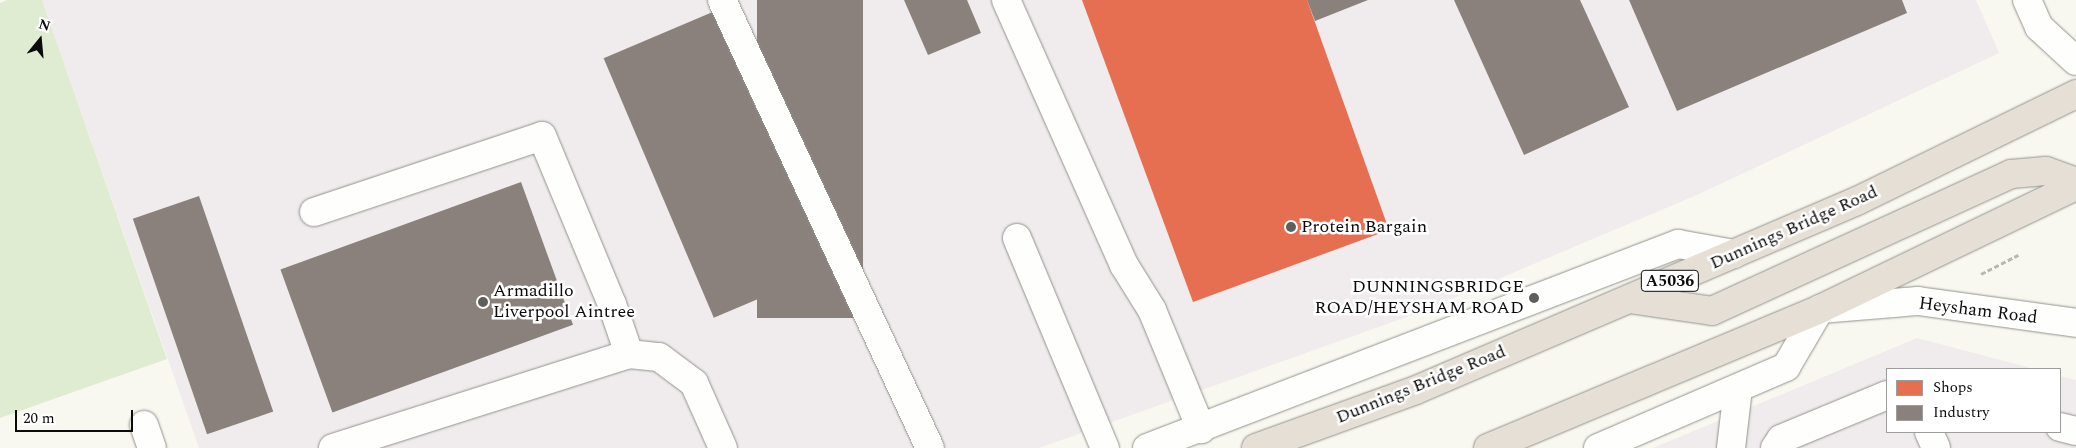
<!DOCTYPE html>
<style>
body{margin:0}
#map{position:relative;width:2076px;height:448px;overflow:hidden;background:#f9f8f0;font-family:Spectral,serif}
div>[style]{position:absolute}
.industrial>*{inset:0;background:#f0ebec}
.green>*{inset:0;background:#e0ecd2}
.shops>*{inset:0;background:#e76f51}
.industry>*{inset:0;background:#8a817c;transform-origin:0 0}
.path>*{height:3px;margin-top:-1.5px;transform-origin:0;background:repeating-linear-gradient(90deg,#b7b7b5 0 5px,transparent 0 7.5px)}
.roads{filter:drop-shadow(0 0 1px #92928e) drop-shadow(0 0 1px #92928e)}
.minor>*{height:28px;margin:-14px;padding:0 14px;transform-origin:14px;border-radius:14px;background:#fefefd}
.highway>*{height:28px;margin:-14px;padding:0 14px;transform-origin:14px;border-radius:14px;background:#e6dfd6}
.dots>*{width:14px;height:14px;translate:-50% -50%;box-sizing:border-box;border:2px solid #fff;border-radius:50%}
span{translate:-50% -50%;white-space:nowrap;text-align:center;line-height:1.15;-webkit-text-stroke:5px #fff;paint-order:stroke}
.shield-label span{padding:1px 4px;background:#fff;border:1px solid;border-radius:4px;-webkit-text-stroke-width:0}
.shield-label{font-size:16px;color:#0b0b0b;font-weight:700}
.poi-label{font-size:18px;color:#0b0b0b}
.left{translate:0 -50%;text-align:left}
.right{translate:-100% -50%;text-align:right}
.street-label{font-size:18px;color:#0b0b0b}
.legend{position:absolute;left:1886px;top:368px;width:175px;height:65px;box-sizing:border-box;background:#fff;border:1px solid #9d9d9d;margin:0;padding:6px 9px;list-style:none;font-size:15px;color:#0b0b0b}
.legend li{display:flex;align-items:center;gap:10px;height:25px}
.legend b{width:25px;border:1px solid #9d9d9d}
.north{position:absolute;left:15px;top:15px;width:50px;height:50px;-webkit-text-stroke:4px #fff;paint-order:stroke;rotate:17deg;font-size:14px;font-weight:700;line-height:20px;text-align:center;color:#0b0b0b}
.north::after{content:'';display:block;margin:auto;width:18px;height:22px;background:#0b0b0b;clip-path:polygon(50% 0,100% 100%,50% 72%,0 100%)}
.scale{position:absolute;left:15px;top:410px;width:118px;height:22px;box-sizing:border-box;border:2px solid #0b0b0b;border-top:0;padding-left:6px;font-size:15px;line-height:18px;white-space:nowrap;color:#0b0b0b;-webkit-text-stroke:4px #fff;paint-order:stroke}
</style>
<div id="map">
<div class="industrial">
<div style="clip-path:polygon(42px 0,1976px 0,1999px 53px,1697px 195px,1415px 314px,1039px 448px,199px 448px)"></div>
<div style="clip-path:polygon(1917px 338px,2035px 369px,1887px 369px,1887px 432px,2060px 432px,2060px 376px,2076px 380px,2076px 448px,1653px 448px)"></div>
</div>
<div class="green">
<div style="clip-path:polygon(7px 0,42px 0,167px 359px,0 418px,0 3px)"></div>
</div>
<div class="shops">
<div style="clip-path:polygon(1082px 0,1307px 0,1389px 230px,1193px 302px)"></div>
</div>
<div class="industry">
<div style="left:757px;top:0;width:106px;height:318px"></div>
<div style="clip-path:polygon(904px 0,967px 0,981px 33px,928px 55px)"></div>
<div style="clip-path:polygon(1307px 0,1368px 0,1315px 21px)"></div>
<div style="clip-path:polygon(1454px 0,1580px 0,1629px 107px,1524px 155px)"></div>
<div style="clip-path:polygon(1629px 0,1902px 0,1907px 13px,1677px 111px)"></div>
<div style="left:715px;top:11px;width:282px;height:121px;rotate:67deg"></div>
<div style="left:521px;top:182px;width:152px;height:256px;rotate:70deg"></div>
<div style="left:199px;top:196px;width:228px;height:70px;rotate:71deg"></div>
</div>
<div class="path">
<div style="left:1981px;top:274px;width:42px;rotate:-27.2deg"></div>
</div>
<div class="roads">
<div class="minor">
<div style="left:722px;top:0;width:494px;rotate:65.1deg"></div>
<div style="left:1006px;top:0;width:290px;rotate:66deg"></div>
<div style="left:1124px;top:265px;width:53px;rotate:58.1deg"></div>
<div style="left:1152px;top:310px;width:129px;rotate:67.6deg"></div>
<div style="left:2027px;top:0;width:30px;rotate:66deg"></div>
<div style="left:2039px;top:27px;width:50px;rotate:42.6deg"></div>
<div style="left:314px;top:212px;width:240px;rotate:-18.4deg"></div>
<div style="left:542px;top:136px;width:182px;rotate:67.4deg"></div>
<div style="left:612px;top:304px;width:53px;rotate:71.2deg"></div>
<div style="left:1017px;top:238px;width:228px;rotate:67.3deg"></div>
<div style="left:144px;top:425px;width:24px;rotate:71deg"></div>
<div style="left:2060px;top:427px;width:16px;rotate:14deg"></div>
<div style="left:1929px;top:432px;width:17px;rotate:66deg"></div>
<div style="left:333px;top:448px;width:311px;rotate:-17.6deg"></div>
<div style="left:629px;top:354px;width:30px;rotate:6deg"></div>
<div style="left:659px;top:357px;width:44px;rotate:36.6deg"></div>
<div style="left:694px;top:383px;width:71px;rotate:66deg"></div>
<div style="left:1147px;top:448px;width:569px;rotate:-21.02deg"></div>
<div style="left:1678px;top:244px;width:57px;rotate:10.1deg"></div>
<div style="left:1598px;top:448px;width:205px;rotate:-23.3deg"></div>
<div style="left:1786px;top:367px;width:67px;rotate:-59.6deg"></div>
<div style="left:1820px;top:309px;width:98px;rotate:-4.7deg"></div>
<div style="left:1918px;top:301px;width:160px;rotate:7.9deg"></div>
<div style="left:1731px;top:448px;width:60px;rotate:-83.3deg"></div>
<div style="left:1775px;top:448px;width:11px;rotate:-56deg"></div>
<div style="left:1781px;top:439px;width:115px;rotate:-22.5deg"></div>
</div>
<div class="highway">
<div style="left:1629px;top:299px;width:84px;rotate:8.2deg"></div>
<div style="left:1712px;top:311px;width:329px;rotate:-24.6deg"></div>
<div style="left:2011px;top:174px;width:35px;rotate:-5deg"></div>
<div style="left:2046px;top:171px;width:32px;rotate:20deg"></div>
<div style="left:1256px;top:448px;width:170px;rotate:-19.9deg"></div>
<div style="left:1416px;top:390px;width:480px;rotate:-23.2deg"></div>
<div style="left:1857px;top:201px;width:244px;rotate:-26deg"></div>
<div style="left:1488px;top:448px;width:360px;rotate:-22.7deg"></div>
<div style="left:1820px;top:309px;width:284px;rotate:-25.7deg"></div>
</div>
</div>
<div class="dots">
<div style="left:1291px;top:227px;background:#5e5e5b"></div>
<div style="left:1534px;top:298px;background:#5e5e5b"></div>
<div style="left:483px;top:302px;background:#5e5e5b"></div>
</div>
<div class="shield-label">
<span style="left:1670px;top:281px">A5036</span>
</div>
<div class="poi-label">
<span class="left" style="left:1301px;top:227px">Protein Bargain</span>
<span class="right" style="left:1524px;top:298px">DUNNINGSBRIDGE<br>ROAD/HEYSHAM ROAD</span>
<span class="left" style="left:493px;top:302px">Armadillo<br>Liverpool Aintree</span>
</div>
<div class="street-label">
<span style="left:1794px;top:228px;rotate:-24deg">Dunnings Bridge Road</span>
<span style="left:1978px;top:311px;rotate:7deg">Heysham Road</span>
<span style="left:1421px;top:385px;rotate:-22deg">Dunnings Bridge Road</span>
</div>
<ul class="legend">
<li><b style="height:14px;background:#e76f51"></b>Shops</li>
<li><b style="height:14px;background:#8a817c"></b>Industry</li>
</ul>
<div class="north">N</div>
<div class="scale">20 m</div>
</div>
